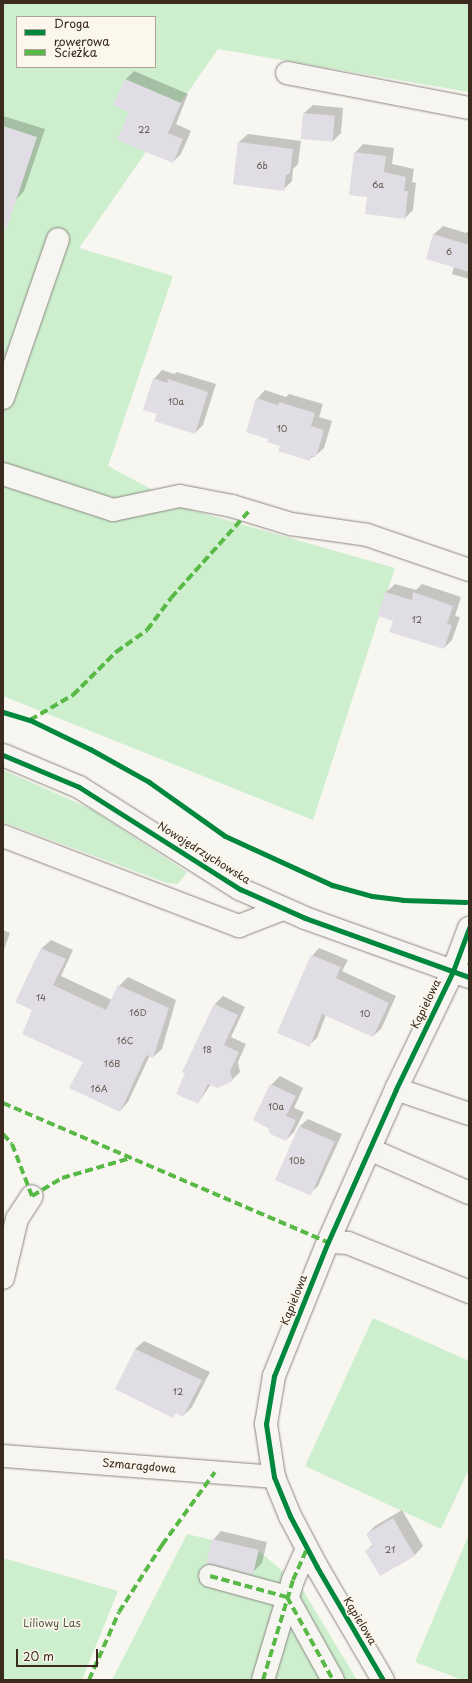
<!DOCTYPE html>
<meta charset="utf-8">
<style>
body{margin:0}
#map{position:relative;width:472px;height:1683px;overflow:hidden;background:#f8f6f0;font-family:"Playpen Sans",sans-serif}
div>[style]{position:absolute}
.green>*{inset:0;background:#cdefcd}
.shadow>*{inset:0;background:#0003}
.building>*{inset:0;background:#e1dde4;transform-origin:0 0}
.roads{filter:drop-shadow(0 0 1px #8b8781) drop-shadow(0 0 1px #8b8781)}
.minor>*{height:22px;margin:-11px;padding:0 11px;transform-origin:11px;border-radius:11px;background:#f6f5f1}
.quiet>*{height:4px;margin-top:-2px;transform-origin:0;background:repeating-linear-gradient(90deg,#58b947 0 8px,transparent 0 12px)}
.cycleway>*{height:5px;margin:-2.5px;padding:0 2.5px;transform-origin:2.5px;border-radius:2.5px;background:#00873e}
span{translate:-50% -50%;white-space:nowrap;text-align:center;line-height:1.15;-webkit-text-stroke:3.5px #fbf7ec;paint-order:stroke}
.number-label{font-size:9px;color:#645750}
.number-label span{-webkit-text-stroke-width:0}
.street-label{font-size:11px;color:#3b2a1e}
.park-label{font-size:11px;color:#575a42}
.frame{position:absolute;inset:0;border:4px solid #3b2a1e;pointer-events:none}
.legend{position:absolute;left:16px;top:16px;width:140px;height:52px;box-sizing:border-box;background:#fbf7ec;border:1px solid #aea59a;margin:0;padding:5px 7px;list-style:none;font-size:12px;color:#3b2a1e}
.legend li{display:flex;align-items:center;gap:8px;height:20px}
.legend b{width:20px;border:1px solid #aea59a}
.scale{position:absolute;left:16px;top:1649px;width:82px;height:18px;box-sizing:border-box;border:2px solid #3b2a1e;border-top:0;padding-left:5px;font-size:12px;line-height:14px;white-space:nowrap;color:#3b2a1e;-webkit-text-stroke:3px #fbf7ec;paint-order:stroke}
</style>
<div id="map">
<div class="green">
<div style="clip-path:polygon(evenodd,3px 3px,469px 3px,469px 92px,218px 49px,79px 248px,173px 276px,108px 466px,188px 509px,395px 568px,313px 820px,3px 696px,3px 3px,17px 17px,155px 17px,155px 67px,17px 67px,17px 17px)"></div>
<div style="clip-path:polygon(3px 770px,91px 809px,187px 872px,178px 884px,167px 883px,3px 822px)"></div>
<div style="clip-path:polygon(373px 1318px,469px 1361px,469px 1469px,441px 1529px,305px 1466px)"></div>
<div style="clip-path:polygon(187px 1534px,259px 1551px,301px 1587px,357px 1680px,112px 1680px)"></div>
<div style="clip-path:polygon(469px 1534px,469px 1680px,463px 1680px,415px 1662px)"></div>
<div style="clip-path:polygon(3px 1558px,118px 1591px,82px 1680px,3px 1680px)"></div>
</div>
<div class="shadow">
<div style="clip-path:polygon(134px 71px,188px 94px,176px 124px,191px 131px,181px 154px,173px 162px,130px 111px,125px 80px)"></div>
<div style="clip-path:polygon(313px 105px,343px 108px,341px 133px,333px 141px,304px 113px)"></div>
<div style="clip-path:polygon(3px 116px,45px 129px,24px 191px,16px 200px,3px 195px)"></div>
<div style="clip-path:polygon(248px 134px,301px 141px,298px 164px,293px 169px,292px 181px,283px 190px,234px 184px,239px 142px)"></div>
<div style="clip-path:polygon(363px 144px,394px 148px,392px 164px,414px 169px,412px 182px,416px 183px,413px 210px,405px 218px,369px 196px,355px 153px)"></div>
<div style="clip-path:polygon(443px 226px,466px 233px,469px 230px,469px 279px,452px 274px,454px 267px,434px 234px)"></div>
<div style="clip-path:polygon(162px 370px,174px 374px,177px 372px,216px 384px,203px 425px,195px 433px,158px 413px,154px 379px)"></div>
<div style="clip-path:polygon(265px 390px,286px 397px,289px 394px,323px 404px,319px 417px,332px 421px,324px 448px,315px 456px,309px 459px,269px 438px,257px 399px)"></div>
<div style="clip-path:polygon(395px 584px,416px 590px,422px 584px,461px 597px,455px 616px,460px 617px,452px 640px,444px 648px,394px 620px,379px 616px,386px 592px)"></div>
<div style="clip-path:polygon(3px 930px,10px 933px,3px 952px)"></div>
<div style="clip-path:polygon(51px 940px,73px 950px,61px 976px,112px 1000px,119px 986px,128px 977px,176px 1000px,162px 1049px,153px 1057px,150px 1055px,128px 1102px,120px 1111px,84px 1061px,34px 1010px,17px 1002px,42px 948px)"></div>
<div style="clip-path:polygon(319px 948px,348px 960px,342px 971px,396px 996px,381px 1029px,373px 1036px,326px 1015px,317px 1038px,309px 1045px,312px 956px)"></div>
<div style="clip-path:polygon(223px 996px,245px 1007px,231px 1037px,246px 1044px,238px 1062px,240px 1072px,232px 1080px,211px 1084px,198px 1103px,187px 1073px,183px 1071px,215px 1004px)"></div>
<div style="clip-path:polygon(280px 1076px,303px 1088px,294px 1108px,304px 1112px,294px 1132px,286px 1140px,271px 1085px)"></div>
<div style="clip-path:polygon(308px 1119px,342px 1134px,318px 1186px,310px 1193px,300px 1126px)"></div>
<div style="clip-path:polygon(144px 1341px,210px 1372px,192px 1407px,183px 1416px,177px 1412px,173px 1417px,135px 1349px)"></div>
<div style="clip-path:polygon(402px 1510px,423px 1546px,415px 1555px,380px 1575px,366px 1551px,373px 1544px,367px 1534px,375px 1526px)"></div>
<div style="clip-path:polygon(221px 1531px,267px 1542px,262px 1563px,253px 1572px,213px 1540px)"></div>
</div>
<div class="building">
<div style="clip-path:polygon(125px 79px,181px 103px,168px 133px,183px 139px,173px 163px,117px 140px,129px 112px,113px 105px)"></div>
<div style="left:303px;top:113px;width:32px;height:26px;rotate:5deg"></div>
<div style="clip-path:polygon(3px 126px,37px 137px,7px 228px,3px 227px)"></div>
<div style="clip-path:polygon(238px 142px,293px 149px,290px 173px,286px 175px,284px 191px,233px 184px)"></div>
<div style="clip-path:polygon(354px 152px,386px 156px,384px 172px,406px 177px,404px 191px,408px 191px,405px 219px,365px 214px,367px 197px,349px 195px)"></div>
<div style="clip-path:polygon(433px 234px,469px 245px,469px 272px,426px 259px)"></div>
<div style="clip-path:polygon(153px 378px,167px 383px,168px 379px,208px 392px,195px 434px,154px 421px,157px 414px,143px 410px)"></div>
<div style="clip-path:polygon(256px 398px,278px 405px,279px 402px,315px 413px,311px 426px,324px 430px,316px 457px,311px 456px,310px 461px,278px 451px,280px 446px,267px 442px,268px 439px,246px 432px)"></div>
<div style="clip-path:polygon(385px 592px,412px 600px,413px 592px,453px 606px,447px 624px,452px 625px,444px 649px,389px 632px,393px 621px,378px 616px)"></div>
<div style="clip-path:polygon(41px 948px,66px 959px,53px 985px,106px 1010px,118px 985px,169px 1008px,153px 1058px,147px 1055px,144px 1060px,120px 1112px,69px 1088px,83px 1062px,22px 1034px,32px 1010px,15px 1002px)"></div>
<div style="clip-path:polygon(311px 955px,341px 967px,336px 978px,389px 1003px,373px 1037px,322px 1014px,310px 1047px,277px 1033px)"></div>
<div style="clip-path:polygon(214px 1004px,238px 1015px,224px 1045px,239px 1052px,230px 1071px,233px 1081px,217px 1088px,208px 1084px,198px 1104px,176px 1094px,185px 1073px,182px 1072px)"></div>
<div style="clip-path:polygon(270px 1084px,296px 1096px,286px 1116px,296px 1120px,286px 1141px,270px 1134px,268px 1128px,253px 1120px)"></div>
<div style="left:299px;top:1126px;width:39px;height:59px;rotate:24deg"></div>
<div style="clip-path:polygon(135px 1349px,202px 1380px,183px 1417px,176px 1413px,173px 1418px,115px 1389px)"></div>
<div style="clip-path:polygon(393px 1518px,415px 1556px,380px 1576px,365px 1551px,373px 1546px,366px 1534px)"></div>
<div style="left:212px;top:1539px;width:48px;height:25px;rotate:13deg"></div>
</div>
<div class="roads">
<div class="minor">
<div style="left:287px;top:73px;width:185px;rotate:10.9deg"></div>
<div style="left:3px;top:398px;width:168px;rotate:-70.9deg"></div>
<div style="left:3px;top:474px;width:116px;rotate:18.1deg"></div>
<div style="left:113px;top:510px;width:68px;rotate:-11.8deg"></div>
<div style="left:180px;top:496px;width:53px;rotate:10.9deg"></div>
<div style="left:232px;top:506px;width:62px;rotate:17deg"></div>
<div style="left:291px;top:524px;width:77px;rotate:8.2deg"></div>
<div style="left:367px;top:535px;width:108px;rotate:18.9deg"></div>
<div style="left:3px;top:755px;width:82px;rotate:22.8deg"></div>
<div style="left:79px;top:787px;width:191px;rotate:32.4deg"></div>
<div style="left:240px;top:889px;width:71px;rotate:24deg"></div>
<div style="left:305px;top:918px;width:174px;rotate:19.8deg"></div>
<div style="left:3px;top:836px;width:253px;rotate:20.9deg"></div>
<div style="left:239px;top:926px;width:47px;rotate:-21.1deg"></div>
<div style="left:396px;top:1089px;width:77px;rotate:18.9deg"></div>
<div style="left:369px;top:1149px;width:109px;rotate:23.7deg"></div>
<div style="left:328px;top:1242px;width:20px;rotate:3deg"></div>
<div style="left:348px;top:1243px;width:131px;rotate:22deg"></div>
<div style="left:3px;top:1278px;width:61px;rotate:-76.7deg"></div>
<div style="left:17px;top:1219px;width:27px;rotate:-57deg"></div>
<div style="left:3px;top:1456px;width:272px;rotate:4.4deg"></div>
<div style="left:210px;top:1576px;width:80px;rotate:15.3deg"></div>
<div style="left:287px;top:1597px;width:95px;rotate:61deg"></div>
<div style="left:263px;top:1680px;width:104px;rotate:-73.3deg"></div>
<div style="left:293px;top:1580px;width:34px;rotate:-66deg"></div>
<div style="left:383px;top:1680px;width:131px;rotate:-120.3deg"></div>
<div style="left:317px;top:1567px;width:58px;rotate:-117.9deg"></div>
<div style="left:290px;top:1516px;width:42px;rotate:-112.3deg"></div>
<div style="left:274px;top:1477px;width:54px;rotate:-98.6deg"></div>
<div style="left:266px;top:1424px;width:49px;rotate:-80.5deg"></div>
<div style="left:274px;top:1376px;width:144px;rotate:-68.1deg"></div>
<div style="left:328px;top:1242px;width:167px;rotate:-66deg"></div>
<div style="left:396px;top:1089px;width:131px;rotate:-64.2deg"></div>
<div style="left:453px;top:971px;width:46px;rotate:-69.6deg"></div>
</div>
</div>
<div class="quiet">
<div style="left:30px;top:720px;width:50px;rotate:-30.2deg"></div>
<div style="left:73px;top:695px;width:61px;rotate:-45deg"></div>
<div style="left:116px;top:652px;width:38px;rotate:-35deg"></div>
<div style="left:147px;top:630px;width:40px;rotate:-53deg"></div>
<div style="left:171px;top:598px;width:117px;rotate:-48.1deg"></div>
<div style="left:3px;top:1103px;width:353px;rotate:23.2deg"></div>
<div style="left:3px;top:1134px;width:13px;rotate:48deg"></div>
<div style="left:12px;top:1144px;width:56px;rotate:69deg"></div>
<div style="left:32px;top:1196px;width:35px;rotate:-31deg"></div>
<div style="left:62px;top:1178px;width:72px;rotate:-16.2deg"></div>
<div style="left:210px;top:1576px;width:80px;rotate:15.3deg"></div>
<div style="left:287px;top:1597px;width:95px;rotate:61deg"></div>
<div style="left:89px;top:1680px;width:74px;rotate:-66.2deg"></div>
<div style="left:119px;top:1612px;width:80px;rotate:-57.3deg"></div>
<div style="left:162px;top:1545px;width:90px;rotate:-54deg"></div>
<div style="left:263px;top:1680px;width:104px;rotate:-73.3deg"></div>
<div style="left:293px;top:1580px;width:34px;rotate:-66deg"></div>
</div>
<div class="cycleway">
<div style="left:3px;top:712px;width:28px;rotate:17deg"></div>
<div style="left:30px;top:720px;width:67px;rotate:25.8deg"></div>
<div style="left:90px;top:749px;width:68px;rotate:29.2deg"></div>
<div style="left:149px;top:782px;width:93px;rotate:35.4deg"></div>
<div style="left:225px;top:836px;width:118px;rotate:24.6deg"></div>
<div style="left:332px;top:885px;width:41px;rotate:15.4deg"></div>
<div style="left:372px;top:896px;width:31px;rotate:7deg"></div>
<div style="left:403px;top:900px;width:63px;rotate:1.8deg"></div>
<div style="left:3px;top:755px;width:82px;rotate:22.8deg"></div>
<div style="left:79px;top:787px;width:191px;rotate:32.4deg"></div>
<div style="left:240px;top:889px;width:71px;rotate:24deg"></div>
<div style="left:305px;top:918px;width:174px;rotate:19.8deg"></div>
<div style="left:383px;top:1680px;width:131px;rotate:-120.3deg"></div>
<div style="left:317px;top:1567px;width:58px;rotate:-117.9deg"></div>
<div style="left:290px;top:1516px;width:42px;rotate:-112.3deg"></div>
<div style="left:274px;top:1477px;width:54px;rotate:-98.6deg"></div>
<div style="left:266px;top:1424px;width:49px;rotate:-80.5deg"></div>
<div style="left:274px;top:1376px;width:144px;rotate:-68.1deg"></div>
<div style="left:328px;top:1242px;width:167px;rotate:-66deg"></div>
<div style="left:396px;top:1089px;width:131px;rotate:-64.2deg"></div>
<div style="left:453px;top:971px;width:46px;rotate:-69.6deg"></div>
</div>
<div class="number-label">
<span style="left:144px;top:129px">22</span>
<span style="left:262px;top:165px">6b</span>
<span style="left:378px;top:184px">6a</span>
<span style="left:449px;top:251px">6</span>
<span style="left:176px;top:401px">10a</span>
<span style="left:282px;top:428px">10</span>
<span style="left:417px;top:619px">12</span>
<span style="left:41px;top:997px">14</span>
<span style="left:138px;top:1012px">16D</span>
<span style="left:365px;top:1013px">10</span>
<span style="left:125px;top:1040px">16C</span>
<span style="left:207px;top:1049px">18</span>
<span style="left:112px;top:1063px">16B</span>
<span style="left:99px;top:1088px">16A</span>
<span style="left:276px;top:1106px">10a</span>
<span style="left:297px;top:1160px">10b</span>
<span style="left:178px;top:1391px">12</span>
<span style="left:390px;top:1549px">21</span>
</div>
<div class="street-label">
<span style="left:204px;top:853px;rotate:32deg">Nowojędrzychowska</span>
<span style="left:426px;top:1004px;rotate:-64deg">Kąpielowa</span>
<span style="left:294px;top:1300px;rotate:-68deg">Kąpielowa</span>
<span style="left:139px;top:1466px;rotate:5deg">Szmaragdowa</span>
<span style="left:360px;top:1621px;rotate:59deg">Kąpielowa</span>
</div>
<div class="park-label">
<span style="left:52px;top:1623px">Liliowy Las</span>
</div>
<div class="frame"></div>
<ul class="legend">
<li><b style="height:5px;background:#00873e"></b>Droga rowerowa</li>
<li><b style="height:5px;background:#58b947"></b>Ścieżka</li>
</ul>
<div class="scale">20 m</div>
</div>
